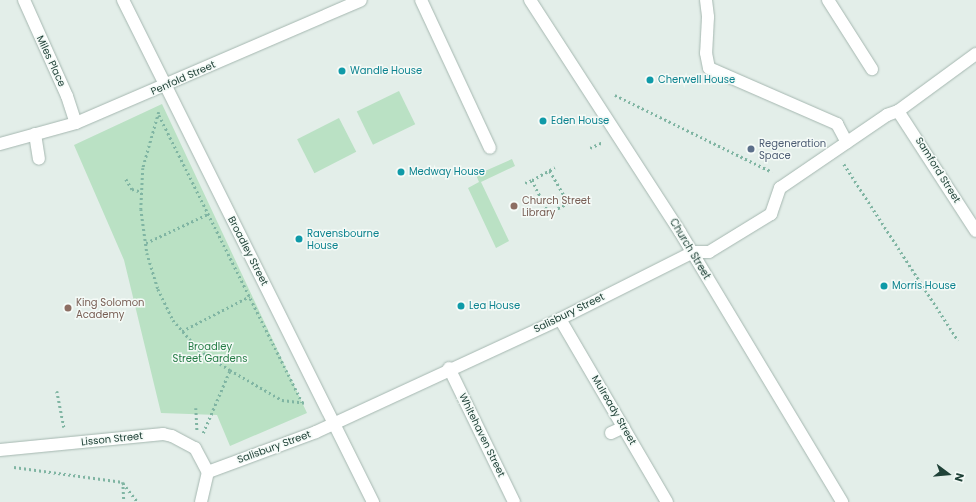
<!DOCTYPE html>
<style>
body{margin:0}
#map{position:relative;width:976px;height:502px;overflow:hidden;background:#e3eee9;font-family:Poppins,sans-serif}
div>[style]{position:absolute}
.green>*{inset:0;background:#bae1c4;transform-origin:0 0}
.path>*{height:2.5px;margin-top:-1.25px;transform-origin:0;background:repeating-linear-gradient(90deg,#80b5a3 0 2px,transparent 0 5px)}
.roads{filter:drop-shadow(0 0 1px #a5b7b0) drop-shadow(0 0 1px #a5b7b0)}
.minor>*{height:12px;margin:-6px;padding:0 6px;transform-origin:6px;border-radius:6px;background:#fff}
.dots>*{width:11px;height:11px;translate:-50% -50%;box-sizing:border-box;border:2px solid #f4faf7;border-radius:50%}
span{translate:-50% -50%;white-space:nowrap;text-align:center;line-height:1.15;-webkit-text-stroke:3px #f4faf7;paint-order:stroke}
.street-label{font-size:10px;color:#204238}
.culture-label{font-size:10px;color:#0d838f}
.left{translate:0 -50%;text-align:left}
.service-label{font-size:10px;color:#4e5e75}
.education-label{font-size:10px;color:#785e54}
.park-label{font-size:10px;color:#267d46}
.north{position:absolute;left:928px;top:454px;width:40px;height:40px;-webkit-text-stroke:3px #f4faf7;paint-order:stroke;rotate:106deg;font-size:11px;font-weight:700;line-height:16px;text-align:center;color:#204238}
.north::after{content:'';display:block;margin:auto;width:14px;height:18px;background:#204238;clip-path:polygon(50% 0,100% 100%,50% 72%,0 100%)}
</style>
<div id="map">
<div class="green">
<div style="left:399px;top:91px;width:37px;height:47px;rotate:64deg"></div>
<div style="clip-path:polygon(162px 104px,307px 413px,230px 446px,217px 415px,161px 413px,124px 260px,74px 145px)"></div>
<div style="left:339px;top:118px;width:38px;height:47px;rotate:63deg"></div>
<div style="clip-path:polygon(512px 159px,515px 166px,481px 182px,509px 241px,496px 248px,468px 188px,479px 182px,476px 175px)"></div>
</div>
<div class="path">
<div style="left:615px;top:95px;width:175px;rotate:26.1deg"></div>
<div style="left:159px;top:112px;width:58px;rotate:105.9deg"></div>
<div style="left:143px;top:168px;width:41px;rotate:92.8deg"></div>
<div style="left:141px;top:209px;width:44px;rotate:82.2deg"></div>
<div style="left:147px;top:253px;width:38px;rotate:73deg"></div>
<div style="left:158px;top:289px;width:34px;rotate:64deg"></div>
<div style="left:173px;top:320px;width:40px;rotate:49deg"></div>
<div style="left:199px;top:350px;width:37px;rotate:33deg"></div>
<div style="left:230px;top:370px;width:60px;rotate:30deg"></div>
<div style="left:282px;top:400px;width:23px;rotate:7deg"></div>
<div style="left:159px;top:115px;width:321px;rotate:63.5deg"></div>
<div style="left:590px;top:148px;width:14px;rotate:-25deg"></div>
<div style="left:844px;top:164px;width:210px;rotate:57.1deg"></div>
<div style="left:126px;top:179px;width:12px;rotate:59deg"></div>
<div style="left:132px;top:189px;width:10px;rotate:17deg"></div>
<div style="left:532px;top:180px;width:26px;rotate:-29deg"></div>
<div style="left:525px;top:183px;width:8px;rotate:-23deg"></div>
<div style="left:532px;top:180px;width:37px;rotate:63deg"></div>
<div style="left:549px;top:213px;width:21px;rotate:-28deg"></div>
<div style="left:568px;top:203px;width:38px;rotate:-120deg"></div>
<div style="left:146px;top:243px;width:68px;rotate:-25.1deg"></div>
<div style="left:182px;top:331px;width:76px;rotate:-27.2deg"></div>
<div style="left:57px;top:391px;width:37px;rotate:79deg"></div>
<div style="left:196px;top:408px;width:22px;rotate:87deg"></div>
<div style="left:203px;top:433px;width:69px;rotate:-66.8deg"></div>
<div style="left:14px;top:467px;width:110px;rotate:7.8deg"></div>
<div style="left:123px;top:482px;width:20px;rotate:87deg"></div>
<div style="left:123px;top:483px;width:24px;rotate:52deg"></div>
</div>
<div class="roads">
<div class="minor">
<div style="left:24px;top:0;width:105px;rotate:65.9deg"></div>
<div style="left:67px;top:96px;width:28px;rotate:72deg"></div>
<div style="left:123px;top:0;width:561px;rotate:63.53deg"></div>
<div style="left:421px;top:0;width:163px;rotate:65deg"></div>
<div style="left:530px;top:0;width:276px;rotate:57.1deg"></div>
<div style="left:680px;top:232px;width:315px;rotate:59deg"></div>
<div style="left:706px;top:0;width:17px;rotate:83deg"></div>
<div style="left:708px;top:17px;width:36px;rotate:93deg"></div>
<div style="left:706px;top:53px;width:15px;rotate:79deg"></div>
<div style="left:709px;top:68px;width:140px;rotate:23.6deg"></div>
<div style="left:837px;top:124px;width:21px;rotate:62deg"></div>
<div style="left:828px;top:0;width:82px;rotate:57.5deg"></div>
<div style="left:898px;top:111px;width:143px;rotate:57deg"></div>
<div style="left:35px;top:134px;width:25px;rotate:81deg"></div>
<div style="left:0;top:144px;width:79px;rotate:-15.4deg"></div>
<div style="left:76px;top:123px;width:310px;rotate:-23.3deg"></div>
<div style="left:560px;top:319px;width:212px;rotate:59.7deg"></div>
<div style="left:449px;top:368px;width:149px;rotate:64.1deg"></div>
<div style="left:611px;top:433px;width:14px;rotate:-25deg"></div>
<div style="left:0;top:450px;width:164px;rotate:-5.6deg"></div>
<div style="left:163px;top:434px;width:9px;rotate:13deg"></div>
<div style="left:172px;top:436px;width:26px;rotate:28deg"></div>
<div style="left:195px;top:448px;width:27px;rotate:62deg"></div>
<div style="left:208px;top:472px;width:115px;rotate:-20.3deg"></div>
<div style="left:316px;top:432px;width:269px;rotate:-24.8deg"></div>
<div style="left:560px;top:319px;width:149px;rotate:-26.7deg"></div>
<div style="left:693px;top:252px;width:16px"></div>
<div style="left:709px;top:252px;width:73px;rotate:-31.5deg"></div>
<div style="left:771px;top:214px;width:28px;rotate:-71deg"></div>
<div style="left:780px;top:188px;width:130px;rotate:-34.3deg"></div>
<div style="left:887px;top:115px;width:12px;rotate:-20deg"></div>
<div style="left:898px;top:111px;width:97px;rotate:-36.2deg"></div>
<div style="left:201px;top:502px;width:31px;rotate:-77deg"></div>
</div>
</div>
<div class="dots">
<div style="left:342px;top:71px;background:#0f9aa8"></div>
<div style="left:650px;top:80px;background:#0f9aa8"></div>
<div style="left:543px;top:121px;background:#0f9aa8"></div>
<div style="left:751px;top:149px;background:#5c6f8a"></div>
<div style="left:401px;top:172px;background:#0f9aa8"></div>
<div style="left:514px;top:206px;background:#8d6e63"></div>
<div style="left:299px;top:239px;background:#0f9aa8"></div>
<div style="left:884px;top:286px;background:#0f9aa8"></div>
<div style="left:461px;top:306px;background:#0f9aa8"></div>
<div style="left:68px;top:308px;background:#8d6e63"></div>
</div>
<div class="street-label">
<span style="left:51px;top:61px;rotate:65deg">Miles Place</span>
<span style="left:183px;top:78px;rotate:-24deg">Penfold Street</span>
<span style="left:938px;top:170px;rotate:58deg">Samford Street</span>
<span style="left:690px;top:249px;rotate:59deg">Church Street</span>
<span style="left:248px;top:251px;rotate:63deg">Broadley Street</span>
<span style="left:569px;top:313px;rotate:-26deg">Salisbury Street</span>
<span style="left:614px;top:410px;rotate:60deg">Mulready Street</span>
<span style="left:482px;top:435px;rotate:64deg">Whitehaven Street</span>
<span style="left:112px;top:439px;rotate:-6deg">Lisson Street</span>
<span style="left:274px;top:447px;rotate:-20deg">Salisbury Street</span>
</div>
<div class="culture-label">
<span class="left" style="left:350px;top:71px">Wandle House</span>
<span class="left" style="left:658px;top:80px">Cherwell House</span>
<span class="left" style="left:551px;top:121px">Eden House</span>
<span class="left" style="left:409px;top:172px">Medway House</span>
<span class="left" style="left:307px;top:239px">Ravensbourne<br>House</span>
<span class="left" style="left:892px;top:286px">Morris House</span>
<span class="left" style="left:469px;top:306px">Lea House</span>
</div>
<div class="service-label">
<span class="left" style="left:759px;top:149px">Regeneration<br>Space</span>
</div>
<div class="education-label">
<span class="left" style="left:522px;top:206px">Church Street<br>Library</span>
<span class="left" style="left:76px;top:308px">King Solomon<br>Academy</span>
</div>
<div class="park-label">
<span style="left:210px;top:352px">Broadley<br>Street Gardens</span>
</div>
<div class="north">N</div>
</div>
